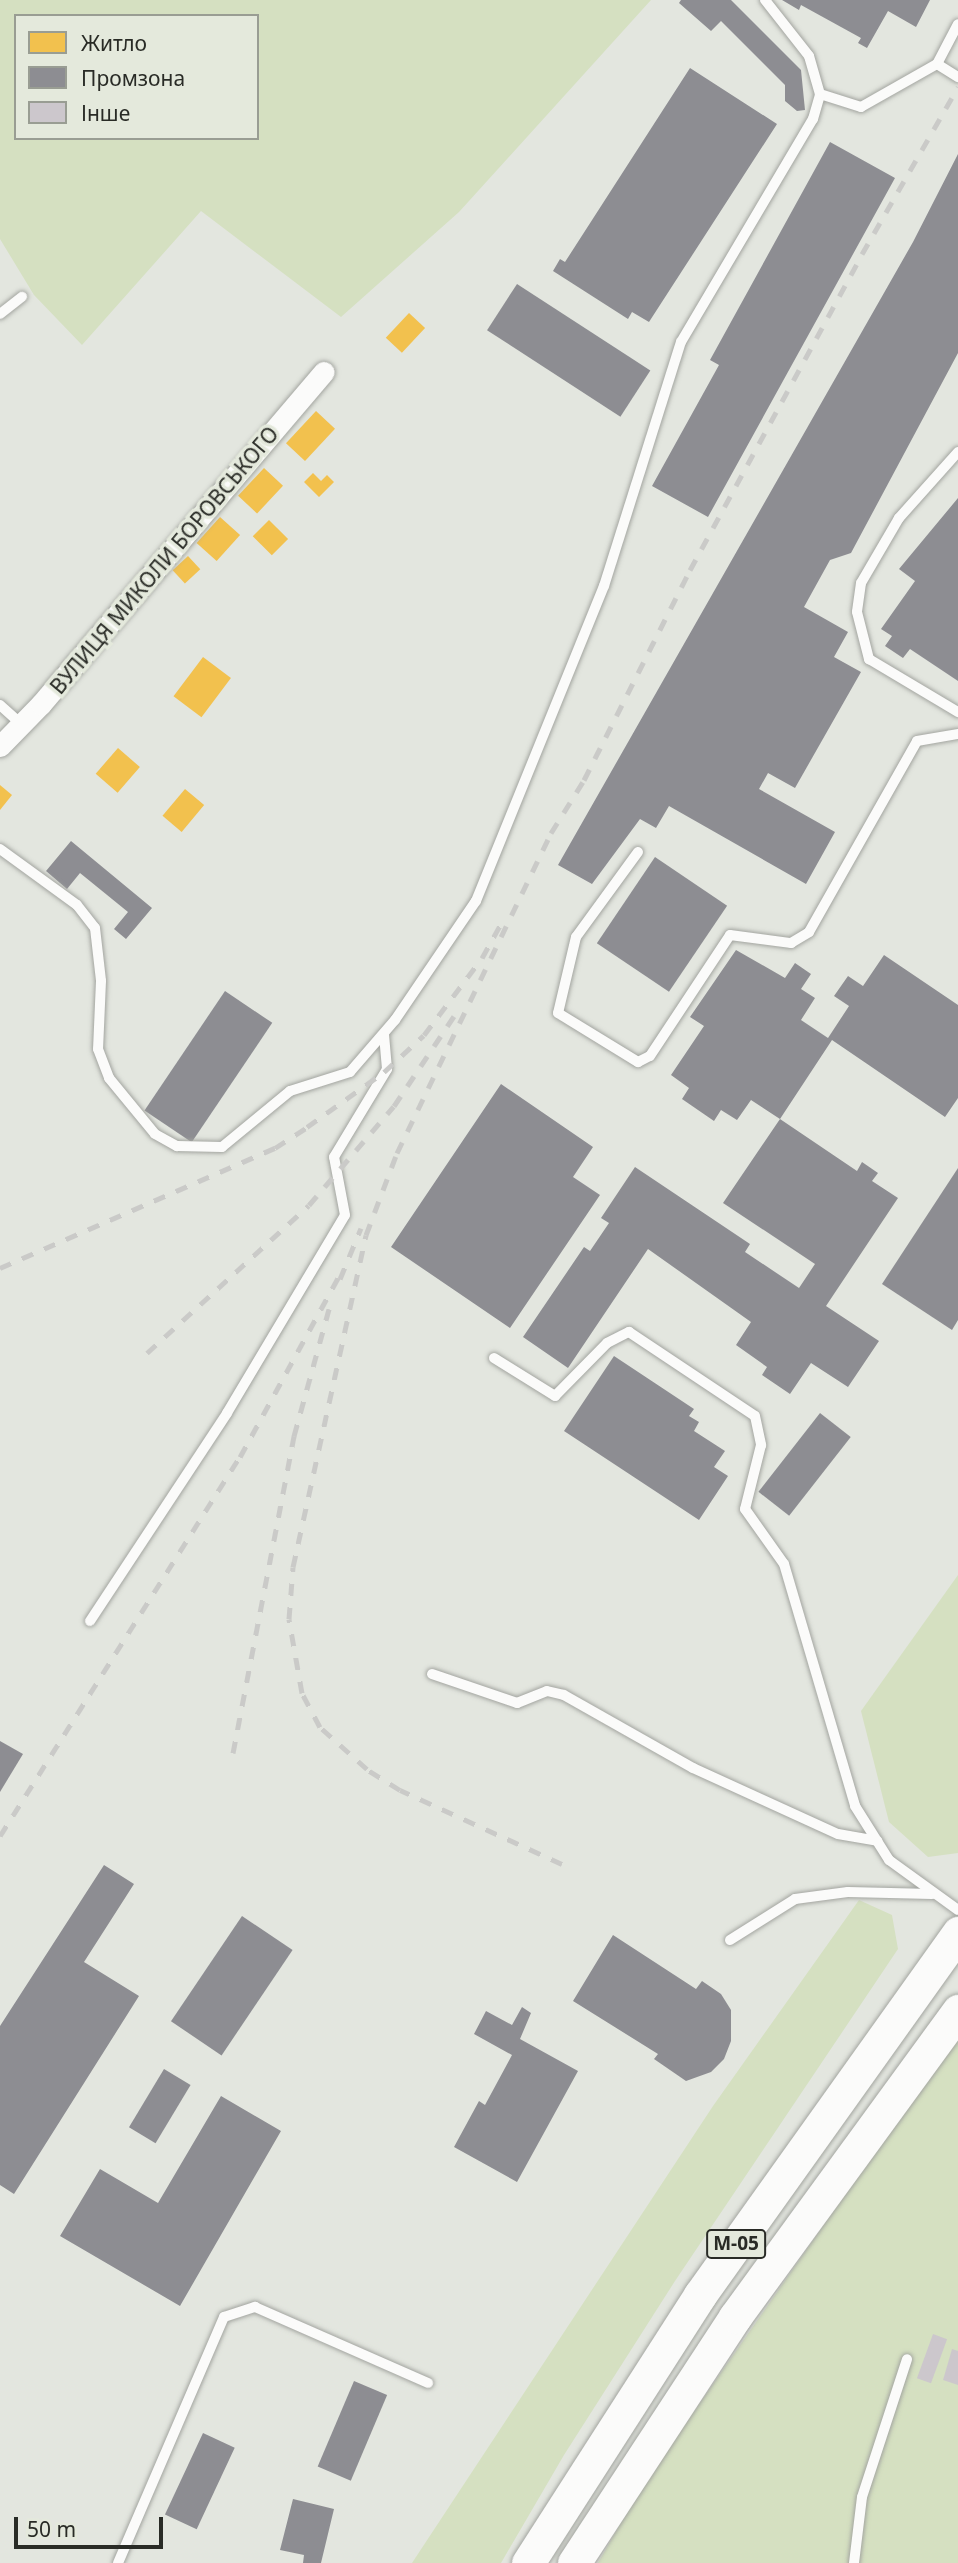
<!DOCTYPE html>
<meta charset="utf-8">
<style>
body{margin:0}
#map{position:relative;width:958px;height:2563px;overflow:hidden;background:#e3e6df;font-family:"Noto Sans",sans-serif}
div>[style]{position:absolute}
.green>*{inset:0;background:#d5e0c1}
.homes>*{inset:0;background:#f2c14e;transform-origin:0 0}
.industry>*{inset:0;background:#8d8d92;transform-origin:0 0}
.building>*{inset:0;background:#ccc7cc;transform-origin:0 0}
.roads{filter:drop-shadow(0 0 2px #a3a5a0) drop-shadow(0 0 2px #a3a5a0)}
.service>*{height:10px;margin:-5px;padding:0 5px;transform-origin:5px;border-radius:5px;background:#fbfbfa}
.minor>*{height:21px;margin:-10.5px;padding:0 10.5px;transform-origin:10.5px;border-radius:10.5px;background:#fbfbfa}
.primary>*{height:33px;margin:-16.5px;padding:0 16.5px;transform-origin:16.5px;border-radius:16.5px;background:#fbfbfa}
.rail>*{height:5px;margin-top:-2.5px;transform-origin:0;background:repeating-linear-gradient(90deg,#cacac8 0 12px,transparent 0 24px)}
span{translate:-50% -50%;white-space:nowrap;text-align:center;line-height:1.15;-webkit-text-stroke:7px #e4e9dc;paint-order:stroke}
.shield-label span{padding:2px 5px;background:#e4e9dc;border:2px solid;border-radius:5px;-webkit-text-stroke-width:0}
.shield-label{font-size:19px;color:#292b26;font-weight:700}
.street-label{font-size:21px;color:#292b26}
.legend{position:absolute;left:14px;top:14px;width:245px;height:126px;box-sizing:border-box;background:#e4e9dc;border:2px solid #999d93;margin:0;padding:9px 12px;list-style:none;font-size:21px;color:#292b26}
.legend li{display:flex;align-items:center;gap:14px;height:35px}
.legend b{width:35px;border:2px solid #999d93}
.scale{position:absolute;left:14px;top:2517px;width:149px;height:32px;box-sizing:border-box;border:4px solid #292b26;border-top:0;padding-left:9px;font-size:21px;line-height:24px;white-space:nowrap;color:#292b26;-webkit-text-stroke:5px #e4e9dc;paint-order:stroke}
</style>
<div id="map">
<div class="green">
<div style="clip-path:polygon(evenodd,0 0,651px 0,459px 212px,341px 317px,201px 211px,82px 345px,34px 295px,0 239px,0 0,16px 16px,257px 16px,257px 138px,16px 138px,16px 16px)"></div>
<div style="clip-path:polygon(958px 1575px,958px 1853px,928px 1857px,889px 1822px,861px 1711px)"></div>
<div style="clip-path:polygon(859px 1900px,892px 1915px,898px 1949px,675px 2281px,564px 2455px,501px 2563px,412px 2563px,713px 2106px)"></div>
<div style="clip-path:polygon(958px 2032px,958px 2563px,598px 2563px,640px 2489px)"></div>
</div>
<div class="homes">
<div style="left:409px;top:313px;width:22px;height:34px;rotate:43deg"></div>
<div style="left:316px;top:411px;width:26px;height:44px;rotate:43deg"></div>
<div style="left:264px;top:468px;width:26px;height:38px;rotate:43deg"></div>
<div style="clip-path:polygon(313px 473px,321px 481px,327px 475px,334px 482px,319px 497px,304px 482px)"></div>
<div style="left:220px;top:517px;width:27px;height:35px;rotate:42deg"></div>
<div style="left:269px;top:520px;width:27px;height:23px;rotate:45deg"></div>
<div style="left:188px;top:556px;width:18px;height:21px;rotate:47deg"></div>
<div style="left:203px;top:657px;width:35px;height:49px;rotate:37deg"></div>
<div style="left:118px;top:748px;width:29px;height:34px;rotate:41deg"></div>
<div style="clip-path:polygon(0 785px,12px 795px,0 810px)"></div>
<div style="left:185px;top:789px;width:25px;height:35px;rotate:40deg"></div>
</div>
<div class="industry">
<div style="clip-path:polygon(681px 0,731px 0,801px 70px,805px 110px,797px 111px,785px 101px,785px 85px,721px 21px,711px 31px,679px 3px)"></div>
<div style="clip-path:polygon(782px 0,930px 0,916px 27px,888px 11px,867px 48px,858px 43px,861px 38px,801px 5px,799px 10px)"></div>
<div style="clip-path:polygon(690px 68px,777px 124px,649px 322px,632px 312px,628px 319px,553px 271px,560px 259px,565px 262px)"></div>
<div style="clip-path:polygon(830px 142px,895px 178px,708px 517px,652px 486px,719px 365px,710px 360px)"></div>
<div style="clip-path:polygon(958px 154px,958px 353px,851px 553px,830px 560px,804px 607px,848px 632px,834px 657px,861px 672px,795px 788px,768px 773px,759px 789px,835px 832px,806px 884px,669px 806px,656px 828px,640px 819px,592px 884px,558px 865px,913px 242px)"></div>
<div style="left:517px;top:284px;width:159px;height:55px;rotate:33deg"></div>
<div style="clip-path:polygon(958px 498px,958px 681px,910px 649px,903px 658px,885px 646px,892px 636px,881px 629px,915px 581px,899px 569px)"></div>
<div style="clip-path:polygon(71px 841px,152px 908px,126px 939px,114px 929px,128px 912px,80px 873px,67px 889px,46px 871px)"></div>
<div style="left:655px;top:857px;width:87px;height:104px;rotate:34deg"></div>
<div style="clip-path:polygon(736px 950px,785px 978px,795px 963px,811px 974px,801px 989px,815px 998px,801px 1020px,828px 1038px,849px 1006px,834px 996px,848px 976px,863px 986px,884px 955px,958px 1005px,958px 1098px,945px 1117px,832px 1040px,780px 1119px,751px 1100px,737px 1120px,721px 1110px,714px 1121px,682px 1099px,689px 1088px,671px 1075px,704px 1026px,690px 1017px)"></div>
<div style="left:225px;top:991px;width:57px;height:144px;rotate:34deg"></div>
<div style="clip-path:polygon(501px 1084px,593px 1147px,573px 1177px,600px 1195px,510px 1328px,391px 1247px)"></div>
<div style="clip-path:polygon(780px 1119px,857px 1171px,862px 1162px,878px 1173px,872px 1181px,898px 1198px,826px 1306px,879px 1341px,848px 1387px,811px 1363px,790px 1394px,762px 1375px,767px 1367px,736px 1345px,751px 1322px,648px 1249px,568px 1368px,523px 1337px,584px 1247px,590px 1251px,609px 1223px,601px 1218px,635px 1167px,750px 1244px,745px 1252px,799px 1288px,815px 1264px,723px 1203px)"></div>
<div style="clip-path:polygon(958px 1168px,958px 1320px,952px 1330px,882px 1284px)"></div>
<div style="clip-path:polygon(614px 1356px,694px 1409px,689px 1416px,699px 1422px,694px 1431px,725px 1451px,714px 1467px,728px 1476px,699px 1520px,564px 1431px)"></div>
<div style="left:820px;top:1413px;width:39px;height:100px;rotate:38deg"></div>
<div style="clip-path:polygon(0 1741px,23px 1754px,0 1792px)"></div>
<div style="clip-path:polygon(104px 1865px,134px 1884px,84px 1962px,139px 1996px,14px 2194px,0 2185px,0 2026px)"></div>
<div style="left:242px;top:1916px;width:61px;height:127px;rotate:34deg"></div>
<div style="clip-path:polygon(613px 1935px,696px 1989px,702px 1981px,721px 1994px,731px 2010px,731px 2041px,724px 2059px,711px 2072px,686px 2081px,654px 2059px,658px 2054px,573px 2001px)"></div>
<div style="clip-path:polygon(522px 2007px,531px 2013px,520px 2039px,578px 2071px,517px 2182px,454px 2147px,479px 2101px,485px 2105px,512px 2055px,474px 2034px,486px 2011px,512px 2025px)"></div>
<div style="left:164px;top:2069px;width:31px;height:68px;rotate:31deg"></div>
<div style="clip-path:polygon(221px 2096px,281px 2131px,180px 2306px,60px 2236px,100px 2169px,158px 2203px)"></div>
<div style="left:354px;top:2381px;width:36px;height:93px;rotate:23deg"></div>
<div style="left:203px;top:2433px;width:35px;height:90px;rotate:25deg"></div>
<div style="clip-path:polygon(293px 2499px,334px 2509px,321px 2563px,303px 2563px,304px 2555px,280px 2550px)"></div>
</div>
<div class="building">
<div style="left:933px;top:2334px;width:15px;height:47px;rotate:20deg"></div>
<div style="clip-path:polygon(952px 2349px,958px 2351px,958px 2385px,943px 2380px)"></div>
</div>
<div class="roads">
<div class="service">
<div style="left:765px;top:0;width:71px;rotate:51.8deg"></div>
<div style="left:809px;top:56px;width:40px;rotate:74deg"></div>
<div style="left:820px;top:94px;width:43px;rotate:17.6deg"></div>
<div style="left:861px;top:107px;width:87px;rotate:-29.5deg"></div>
<div style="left:937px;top:64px;width:45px;rotate:-62.3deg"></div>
<div style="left:937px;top:64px;width:25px;rotate:32deg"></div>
<div style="left:0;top:314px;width:28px;rotate:-38deg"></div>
<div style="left:958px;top:452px;width:89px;rotate:131.8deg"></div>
<div style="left:899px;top:518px;width:75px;rotate:120.3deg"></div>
<div style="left:861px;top:583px;width:29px;rotate:98deg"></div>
<div style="left:857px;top:612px;width:49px;rotate:75.7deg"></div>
<div style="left:869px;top:659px;width:104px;rotate:30.8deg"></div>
<div style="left:0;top:705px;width:28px;rotate:42deg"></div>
<div style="left:0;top:849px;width:95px;rotate:36deg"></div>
<div style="left:77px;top:905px;width:29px;rotate:52deg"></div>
<div style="left:95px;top:928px;width:53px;rotate:83.5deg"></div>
<div style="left:101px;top:981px;width:68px;rotate:92.5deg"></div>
<div style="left:98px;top:1049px;width:31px;rotate:69deg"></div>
<div style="left:109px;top:1078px;width:72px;rotate:50.6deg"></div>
<div style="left:155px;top:1134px;width:25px;rotate:29deg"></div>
<div style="left:177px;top:1146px;width:45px;rotate:1.3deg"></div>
<div style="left:222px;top:1147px;width:88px;rotate:-39.5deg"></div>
<div style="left:290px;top:1091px;width:63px;rotate:-17.6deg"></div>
<div style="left:350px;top:1072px;width:69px;rotate:-49.1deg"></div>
<div style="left:395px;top:1020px;width:144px;rotate:-55.8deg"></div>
<div style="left:476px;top:901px;width:340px;rotate:-67.9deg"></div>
<div style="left:604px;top:586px;width:256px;rotate:-72.5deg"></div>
<div style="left:681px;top:342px;width:259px;rotate:-59.4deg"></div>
<div style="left:813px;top:119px;width:26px;rotate:-74deg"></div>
<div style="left:638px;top:852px;width:105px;rotate:126.1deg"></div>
<div style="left:576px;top:937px;width:78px;rotate:103.3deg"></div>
<div style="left:558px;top:1013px;width:94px;rotate:31.5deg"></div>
<div style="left:638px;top:1062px;width:13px;rotate:-27deg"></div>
<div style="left:650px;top:1056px;width:145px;rotate:-56.5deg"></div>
<div style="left:730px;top:935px;width:62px;rotate:7.5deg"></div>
<div style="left:791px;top:943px;width:21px;rotate:-31deg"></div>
<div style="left:809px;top:932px;width:219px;rotate:-60.5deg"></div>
<div style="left:917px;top:741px;width:42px;rotate:-9.7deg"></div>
<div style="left:494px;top:1358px;width:72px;rotate:31.9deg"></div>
<div style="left:555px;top:1396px;width:74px;rotate:-45.5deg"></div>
<div style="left:607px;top:1343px;width:25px;rotate:-27deg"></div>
<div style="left:629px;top:1332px;width:151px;rotate:33.7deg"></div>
<div style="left:755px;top:1416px;width:30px;rotate:78deg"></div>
<div style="left:761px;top:1445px;width:66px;rotate:104deg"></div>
<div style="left:745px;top:1509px;width:67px;rotate:54.7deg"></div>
<div style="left:784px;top:1564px;width:252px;rotate:73.6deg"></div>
<div style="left:855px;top:1806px;width:64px;rotate:57.8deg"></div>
<div style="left:889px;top:1860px;width:85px;rotate:35.9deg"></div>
<div style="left:90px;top:1621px;width:249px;rotate:-56.6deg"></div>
<div style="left:227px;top:1413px;width:230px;rotate:-59.2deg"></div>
<div style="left:345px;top:1215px;width:59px;rotate:-100.7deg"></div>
<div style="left:334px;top:1157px;width:103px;rotate:-58.9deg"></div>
<div style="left:387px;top:1069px;width:35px;rotate:-95deg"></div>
<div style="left:432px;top:1674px;width:90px;rotate:18.8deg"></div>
<div style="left:517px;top:1703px;width:32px;rotate:-22deg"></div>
<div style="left:547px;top:1691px;width:17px;rotate:13deg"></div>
<div style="left:564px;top:1695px;width:148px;rotate:29.5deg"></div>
<div style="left:693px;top:1768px;width:159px;rotate:24.5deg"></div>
<div style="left:838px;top:1834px;width:40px;rotate:10deg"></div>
<div style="left:730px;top:1940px;width:77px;rotate:-32.2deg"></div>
<div style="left:795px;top:1899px;width:53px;rotate:-7.5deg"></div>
<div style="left:848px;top:1892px;width:84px;rotate:1.4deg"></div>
<div style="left:118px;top:2563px;width:268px;rotate:-66.7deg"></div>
<div style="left:224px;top:2317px;width:33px;rotate:-18deg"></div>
<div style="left:255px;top:2307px;width:189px;rotate:23.7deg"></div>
<div style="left:854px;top:2563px;width:66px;rotate:-83.1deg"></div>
<div style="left:862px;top:2497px;width:145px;rotate:-71.9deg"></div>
</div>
<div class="minor">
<div style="left:0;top:746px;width:59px;rotate:-45.7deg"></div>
<div style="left:41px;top:704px;width:436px;rotate:-49.6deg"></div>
</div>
<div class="primary">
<div style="left:528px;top:2563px;width:318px;rotate:-57.3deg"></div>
<div style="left:700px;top:2295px;width:445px;rotate:-54.5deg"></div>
<div style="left:574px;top:2563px;width:294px;rotate:-56.8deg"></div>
<div style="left:735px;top:2317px;width:379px;rotate:-53.9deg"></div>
</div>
</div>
<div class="rail">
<div style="left:0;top:1268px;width:300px;rotate:-23.6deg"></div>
<div style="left:275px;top:1148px;width:38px;rotate:-33deg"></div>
<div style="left:307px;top:1127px;width:95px;rotate:-35.5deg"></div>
<div style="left:384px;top:1072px;width:54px;rotate:-42.8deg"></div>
<div style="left:424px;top:1035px;width:96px;rotate:-53deg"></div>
<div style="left:482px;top:958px;width:39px;rotate:-61deg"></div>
<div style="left:340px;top:1279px;width:55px;rotate:-67.6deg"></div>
<div style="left:147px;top:1353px;width:219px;rotate:-42.4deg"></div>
<div style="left:309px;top:1205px;width:130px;rotate:-49.4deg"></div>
<div style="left:394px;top:1106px;width:119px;rotate:-56.3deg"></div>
<div style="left:233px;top:1753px;width:323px;rotate:-79.1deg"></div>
<div style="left:294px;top:1436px;width:132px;rotate:-74.6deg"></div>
<div style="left:0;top:1836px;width:449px;rotate:-57.7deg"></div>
<div style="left:240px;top:1457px;width:212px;rotate:-61.3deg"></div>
<div style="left:562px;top:1864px;width:178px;rotate:-155.4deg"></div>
<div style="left:400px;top:1790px;width:39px;rotate:-148deg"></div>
<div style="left:367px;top:1769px;width:63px;rotate:-138.2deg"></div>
<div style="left:320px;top:1727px;width:38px;rotate:-118deg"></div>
<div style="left:302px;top:1693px;width:75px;rotate:-100deg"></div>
<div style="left:289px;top:1619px;width:52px;rotate:-85.6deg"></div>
<div style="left:293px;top:1567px;width:340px;rotate:-77.6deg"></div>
<div style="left:366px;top:1235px;width:88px;rotate:-69.3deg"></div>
<div style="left:397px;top:1153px;width:355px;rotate:-64.3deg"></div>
<div style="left:551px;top:833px;width:62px;rotate:-58.1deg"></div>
<div style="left:584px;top:780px;width:235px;rotate:-63.2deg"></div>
<div style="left:690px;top:570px;width:360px;rotate:-61.4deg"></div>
<div style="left:862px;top:254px;width:193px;rotate:-60.1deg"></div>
</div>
<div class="shield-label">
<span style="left:736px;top:2244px">М-05</span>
</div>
<div class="street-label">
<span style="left:164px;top:560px;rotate:-50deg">ВУЛИЦЯ МИКОЛИ БОРОВСЬКОГО</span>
</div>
<ul class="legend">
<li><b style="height:19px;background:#f2c14e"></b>Житло</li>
<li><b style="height:19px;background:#8d8d92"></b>Промзона</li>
<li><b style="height:19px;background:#ccc7cc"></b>Інше</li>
</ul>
<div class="scale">50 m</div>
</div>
